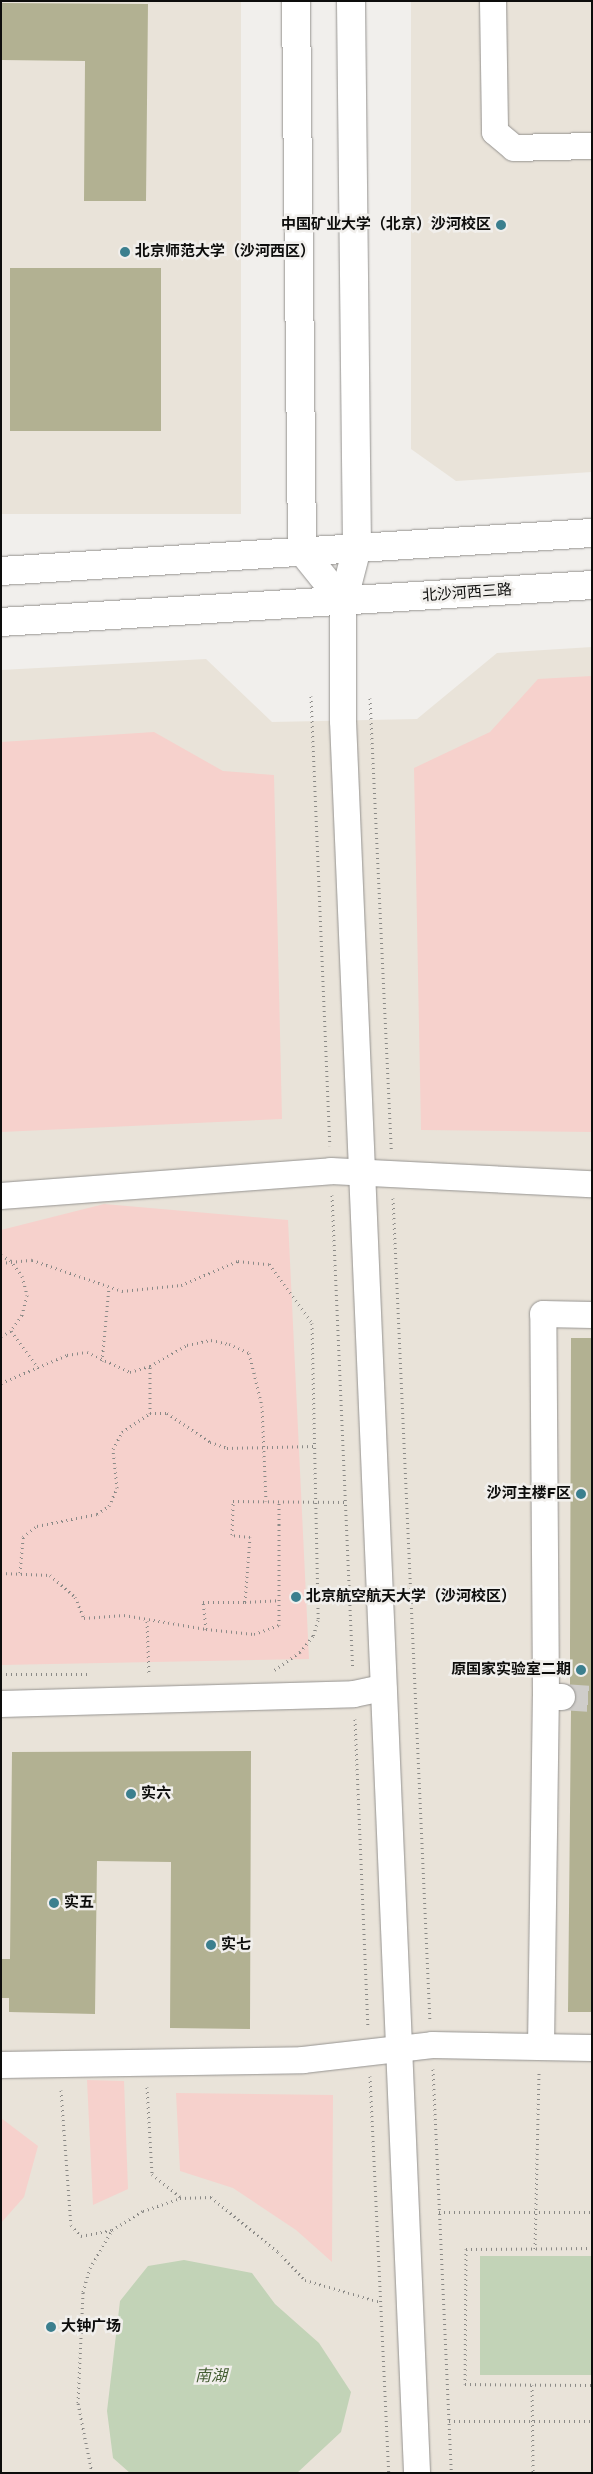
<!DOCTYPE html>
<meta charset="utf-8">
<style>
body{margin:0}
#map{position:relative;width:593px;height:2474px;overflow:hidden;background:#f1efec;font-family:"Work Sans","Noto Sans SC",sans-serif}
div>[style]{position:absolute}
.built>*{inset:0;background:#e9e3d9;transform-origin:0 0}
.green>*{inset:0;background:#f6d1cc}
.water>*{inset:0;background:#c2d3b7;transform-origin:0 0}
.building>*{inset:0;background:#b2b192;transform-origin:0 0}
.minor-tunnel>*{height:26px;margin-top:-13px;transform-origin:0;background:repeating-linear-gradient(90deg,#cfcdca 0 26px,transparent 0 39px)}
.path>*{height:3px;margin-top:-1.5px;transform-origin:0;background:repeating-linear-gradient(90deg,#8b8a87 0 1px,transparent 0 5px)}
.roads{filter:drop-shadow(0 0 1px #959390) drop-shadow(0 0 1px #959390)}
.minor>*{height:26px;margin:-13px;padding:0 13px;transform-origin:13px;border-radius:13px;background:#fff}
.tertiary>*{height:28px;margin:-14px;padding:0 14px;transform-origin:14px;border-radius:14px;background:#fff}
.dots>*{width:14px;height:14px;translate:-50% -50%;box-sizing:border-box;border:2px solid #f1efec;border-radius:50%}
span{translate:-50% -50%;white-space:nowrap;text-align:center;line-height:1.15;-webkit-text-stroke:5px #f1efec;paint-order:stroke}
.poi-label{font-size:15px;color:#0d0d0c;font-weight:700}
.right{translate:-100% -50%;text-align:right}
.left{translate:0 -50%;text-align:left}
.street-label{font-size:15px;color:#0d0d0c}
.water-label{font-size:16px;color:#455e33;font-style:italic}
.frame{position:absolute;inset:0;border:2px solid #0d0d0c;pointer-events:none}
</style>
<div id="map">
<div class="built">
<div style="left:1px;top:1px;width:240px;height:513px"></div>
<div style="clip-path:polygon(411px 1px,592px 1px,592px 472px,456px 481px,411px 449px)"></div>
<div style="clip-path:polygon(592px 647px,592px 2473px,1px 2473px,1px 670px,206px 659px,272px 722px,417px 719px,497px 653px)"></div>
</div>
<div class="green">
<div style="clip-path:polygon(592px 676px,592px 1132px,421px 1130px,414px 768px,490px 732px,538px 679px)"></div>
<div style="clip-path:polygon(154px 732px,223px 771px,274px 775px,282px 1119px,1px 1132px,1px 742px)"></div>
<div style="clip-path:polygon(104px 1204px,288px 1220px,309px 1659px,1px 1665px,1px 1230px)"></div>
<div style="clip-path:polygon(87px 2080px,124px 2081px,128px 2189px,93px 2205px)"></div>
<div style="clip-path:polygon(176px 2093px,333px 2095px,332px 2262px,296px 2230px,233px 2188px,180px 2171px)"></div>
<div style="clip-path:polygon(1px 2118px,38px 2146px,24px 2197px,1px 2223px)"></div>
</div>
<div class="water">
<div style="left:480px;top:2256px;width:112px;height:119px"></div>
<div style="clip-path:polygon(184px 2260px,252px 2273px,275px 2304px,319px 2343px,351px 2392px,341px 2432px,297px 2473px,130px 2473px,113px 2458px,107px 2411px,120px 2301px,148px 2266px)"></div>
</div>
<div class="building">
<div style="clip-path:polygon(1px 3px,148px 4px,146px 201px,84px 201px,85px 61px,1px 60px)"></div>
<div style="left:10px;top:268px;width:151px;height:163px"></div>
<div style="clip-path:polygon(571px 1338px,592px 1338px,592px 2012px,568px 2012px,571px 1709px,577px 1697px,570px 1685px,570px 1649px)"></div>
<div style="clip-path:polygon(251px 1751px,250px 2029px,170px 2028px,171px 1862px,97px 1861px,95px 2014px,9px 2012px,9px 1998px,1px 1998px,1px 1959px,10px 1959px,12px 1752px)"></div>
</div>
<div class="minor-tunnel">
<div style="left:562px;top:1697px;width:30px;rotate:4deg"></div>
</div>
<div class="path">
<div style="left:311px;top:696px;width:450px;rotate:87.6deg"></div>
<div style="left:370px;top:698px;width:451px;rotate:87.3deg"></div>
<div style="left:332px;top:1195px;width:475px;rotate:87.5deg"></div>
<div style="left:393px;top:1198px;width:824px;rotate:87.43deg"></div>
<div style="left:1px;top:1255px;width:10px;rotate:29deg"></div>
<div style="left:10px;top:1260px;width:20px;rotate:53deg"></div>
<div style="left:22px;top:1276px;width:20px;rotate:75deg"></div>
<div style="left:27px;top:1295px;width:21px;rotate:104deg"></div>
<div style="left:22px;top:1315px;width:19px;rotate:125deg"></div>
<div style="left:11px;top:1331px;width:11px;rotate:153deg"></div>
<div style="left:1px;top:1263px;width:31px;rotate:-6deg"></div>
<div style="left:32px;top:1260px;width:95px;rotate:19deg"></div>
<div style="left:122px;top:1291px;width:59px;rotate:-5.8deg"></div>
<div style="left:181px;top:1285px;width:62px;rotate:-22.8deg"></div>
<div style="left:238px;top:1261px;width:31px;rotate:6deg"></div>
<div style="left:269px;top:1264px;width:73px;rotate:53.9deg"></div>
<div style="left:312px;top:1323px;width:297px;rotate:88.8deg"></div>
<div style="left:318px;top:1620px;width:17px;rotate:107deg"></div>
<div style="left:313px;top:1636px;width:21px;rotate:129deg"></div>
<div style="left:300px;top:1652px;width:32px;rotate:145deg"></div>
<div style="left:11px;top:1331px;width:46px;rotate:53.9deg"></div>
<div style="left:102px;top:1361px;width:74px;rotate:-84.6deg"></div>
<div style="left:1px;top:1383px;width:72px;rotate:-23deg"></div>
<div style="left:67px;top:1355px;width:20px;rotate:-9deg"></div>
<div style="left:87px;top:1352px;width:47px;rotate:24.9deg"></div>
<div style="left:130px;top:1372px;width:21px;rotate:-17deg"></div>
<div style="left:150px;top:1366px;width:43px;rotate:-29.6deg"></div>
<div style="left:187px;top:1345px;width:25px;rotate:-12deg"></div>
<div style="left:211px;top:1340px;width:18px;rotate:13deg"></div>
<div style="left:229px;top:1344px;width:22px;rotate:24deg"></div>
<div style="left:249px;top:1353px;width:55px;rotate:76.2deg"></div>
<div style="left:262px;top:1406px;width:95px;rotate:87.6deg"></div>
<div style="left:150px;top:1413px;width:47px;rotate:-90deg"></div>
<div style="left:1px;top:1573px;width:49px;rotate:2.3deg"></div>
<div style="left:50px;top:1575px;width:33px;rotate:41deg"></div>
<div style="left:75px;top:1597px;width:23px;rotate:67deg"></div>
<div style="left:84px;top:1618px;width:40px;rotate:-4.3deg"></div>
<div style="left:124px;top:1615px;width:83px;rotate:9.7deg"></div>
<div style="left:206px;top:1629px;width:27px;rotate:-96deg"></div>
<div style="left:203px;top:1602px;width:42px"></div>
<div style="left:245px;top:1602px;width:65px;rotate:-85.6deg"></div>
<div style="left:250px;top:1537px;width:18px;rotate:-174deg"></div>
<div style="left:232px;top:1535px;width:34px;rotate:-88deg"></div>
<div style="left:233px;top:1501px;width:112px;rotate:0.5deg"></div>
<div style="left:20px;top:1573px;width:36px;rotate:-85deg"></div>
<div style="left:23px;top:1537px;width:18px;rotate:-38deg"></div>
<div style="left:37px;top:1526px;width:61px;rotate:-11.3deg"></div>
<div style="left:97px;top:1514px;width:14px;rotate:-34deg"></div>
<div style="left:109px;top:1506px;width:20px;rotate:-66deg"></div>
<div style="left:117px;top:1488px;width:39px;rotate:-96deg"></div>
<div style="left:113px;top:1449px;width:19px;rotate:-62deg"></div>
<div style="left:122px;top:1432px;width:34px;rotate:-34deg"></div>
<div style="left:150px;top:1413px;width:17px"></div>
<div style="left:167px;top:1413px;width:52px;rotate:34deg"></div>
<div style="left:210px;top:1442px;width:18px;rotate:19deg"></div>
<div style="left:227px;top:1448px;width:87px;rotate:-1.3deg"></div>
<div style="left:245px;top:1602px;width:34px;rotate:-3deg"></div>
<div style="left:147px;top:1621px;width:54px;rotate:87.9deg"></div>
<div style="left:206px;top:1629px;width:48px;rotate:5.9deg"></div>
<div style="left:254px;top:1634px;width:27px;rotate:-20deg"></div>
<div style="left:279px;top:1625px;width:123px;rotate:-90deg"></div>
<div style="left:1px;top:1674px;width:90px"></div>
<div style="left:355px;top:1719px;width:309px;rotate:87.6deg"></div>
<div style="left:433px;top:2069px;width:404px;rotate:87.4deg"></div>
<div style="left:370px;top:2076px;width:397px;rotate:87.3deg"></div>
<div style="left:147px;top:2087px;width:87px;rotate:86.7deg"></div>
<div style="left:152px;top:2174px;width:36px;rotate:39deg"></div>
<div style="left:61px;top:2090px;width:135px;rotate:85.8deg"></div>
<div style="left:71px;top:2225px;width:15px;rotate:48deg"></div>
<div style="left:81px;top:2236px;width:32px;rotate:-11deg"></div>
<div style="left:439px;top:2212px;width:153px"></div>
<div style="left:592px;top:2248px;width:126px;rotate:179.5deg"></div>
<div style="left:466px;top:2249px;width:135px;rotate:90.4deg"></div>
<div style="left:465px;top:2384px;width:127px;rotate:0.5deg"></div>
<div style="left:535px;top:2249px;width:178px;rotate:-88.7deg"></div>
<div style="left:532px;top:2385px;width:88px;rotate:89.3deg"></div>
<div style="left:449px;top:2421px;width:143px"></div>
<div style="left:92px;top:2473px;width:71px;rotate:-101.3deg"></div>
<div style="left:78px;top:2403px;width:111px;rotate:-87.4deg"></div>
<div style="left:83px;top:2292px;width:25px;rotate:-74deg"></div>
<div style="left:90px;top:2268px;width:44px;rotate:-59.9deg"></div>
<div style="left:112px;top:2230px;width:36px;rotate:-32deg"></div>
<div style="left:143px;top:2211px;width:39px;rotate:-19deg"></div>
<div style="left:180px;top:2198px;width:31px;rotate:-2deg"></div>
<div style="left:211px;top:2197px;width:87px;rotate:39.4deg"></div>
<div style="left:278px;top:2252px;width:39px;rotate:46deg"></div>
<div style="left:305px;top:2280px;width:78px;rotate:16.3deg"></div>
</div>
<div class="roads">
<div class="minor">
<div style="left:493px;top:1px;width:131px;rotate:89.1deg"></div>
<div style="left:495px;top:132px;width:25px;rotate:40deg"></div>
<div style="left:514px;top:148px;width:78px;rotate:-1.5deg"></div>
<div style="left:343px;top:602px;width:119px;rotate:90deg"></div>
<div style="left:343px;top:721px;width:1754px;rotate:87.58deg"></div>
<div style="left:1px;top:1196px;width:331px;rotate:-4.3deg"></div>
<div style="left:331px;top:1171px;width:261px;rotate:2.9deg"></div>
<div style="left:562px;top:1697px;width:16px;rotate:180deg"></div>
<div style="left:546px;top:1697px;width:383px;rotate:-90.4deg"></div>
<div style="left:543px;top:1314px;width:49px;rotate:1.2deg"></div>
<div style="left:1px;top:1704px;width:353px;rotate:-1.6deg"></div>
<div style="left:354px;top:1694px;width:30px;rotate:-12deg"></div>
<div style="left:541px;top:2047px;width:350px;rotate:-89.2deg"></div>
<div style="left:1px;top:2065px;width:302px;rotate:-0.9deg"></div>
<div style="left:303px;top:2060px;width:130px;rotate:-6.6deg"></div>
<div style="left:432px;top:2045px;width:160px;rotate:1.1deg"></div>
</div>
<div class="tertiary">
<div style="left:296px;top:1px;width:550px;rotate:89.37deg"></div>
<div style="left:302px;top:551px;width:65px;rotate:51.2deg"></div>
<div style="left:1px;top:571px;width:592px;rotate:-3.68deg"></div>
<div style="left:343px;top:602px;width:56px;rotate:-75.5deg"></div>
<div style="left:357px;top:548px;width:547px;rotate:-90.63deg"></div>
<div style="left:1px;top:622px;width:592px;rotate:-3.58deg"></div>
</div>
</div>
<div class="dots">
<div style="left:501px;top:225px;background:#3b7f8e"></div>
<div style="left:125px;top:252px;background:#3b7f8e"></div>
<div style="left:581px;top:1494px;background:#3b7f8e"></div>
<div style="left:296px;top:1597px;background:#3b7f8e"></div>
<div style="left:581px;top:1670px;background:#3b7f8e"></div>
<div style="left:131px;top:1794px;background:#3b7f8e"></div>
<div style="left:54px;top:1903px;background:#3b7f8e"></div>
<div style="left:211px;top:1945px;background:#3b7f8e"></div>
<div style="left:51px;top:2327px;background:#3b7f8e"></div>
</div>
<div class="poi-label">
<span class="right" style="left:491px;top:225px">中国矿业大学（北京）沙河校区</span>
<span class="left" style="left:135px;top:252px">北京师范大学（沙河西区）</span>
<span class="right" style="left:571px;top:1494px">沙河主楼F区</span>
<span class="left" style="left:306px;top:1597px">北京航空航天大学（沙河校区）</span>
<span class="right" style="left:571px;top:1670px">原国家实验室二期</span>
<span class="left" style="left:141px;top:1794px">实六</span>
<span class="left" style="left:64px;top:1903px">实五</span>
<span class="left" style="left:221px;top:1945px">实七</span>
<span class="left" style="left:61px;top:2327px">大钟广场</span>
</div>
<div class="street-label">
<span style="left:467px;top:593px;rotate:-4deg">北沙河西三路</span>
</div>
<div class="water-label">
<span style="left:211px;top:2376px">南湖</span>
</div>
<div class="frame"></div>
</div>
